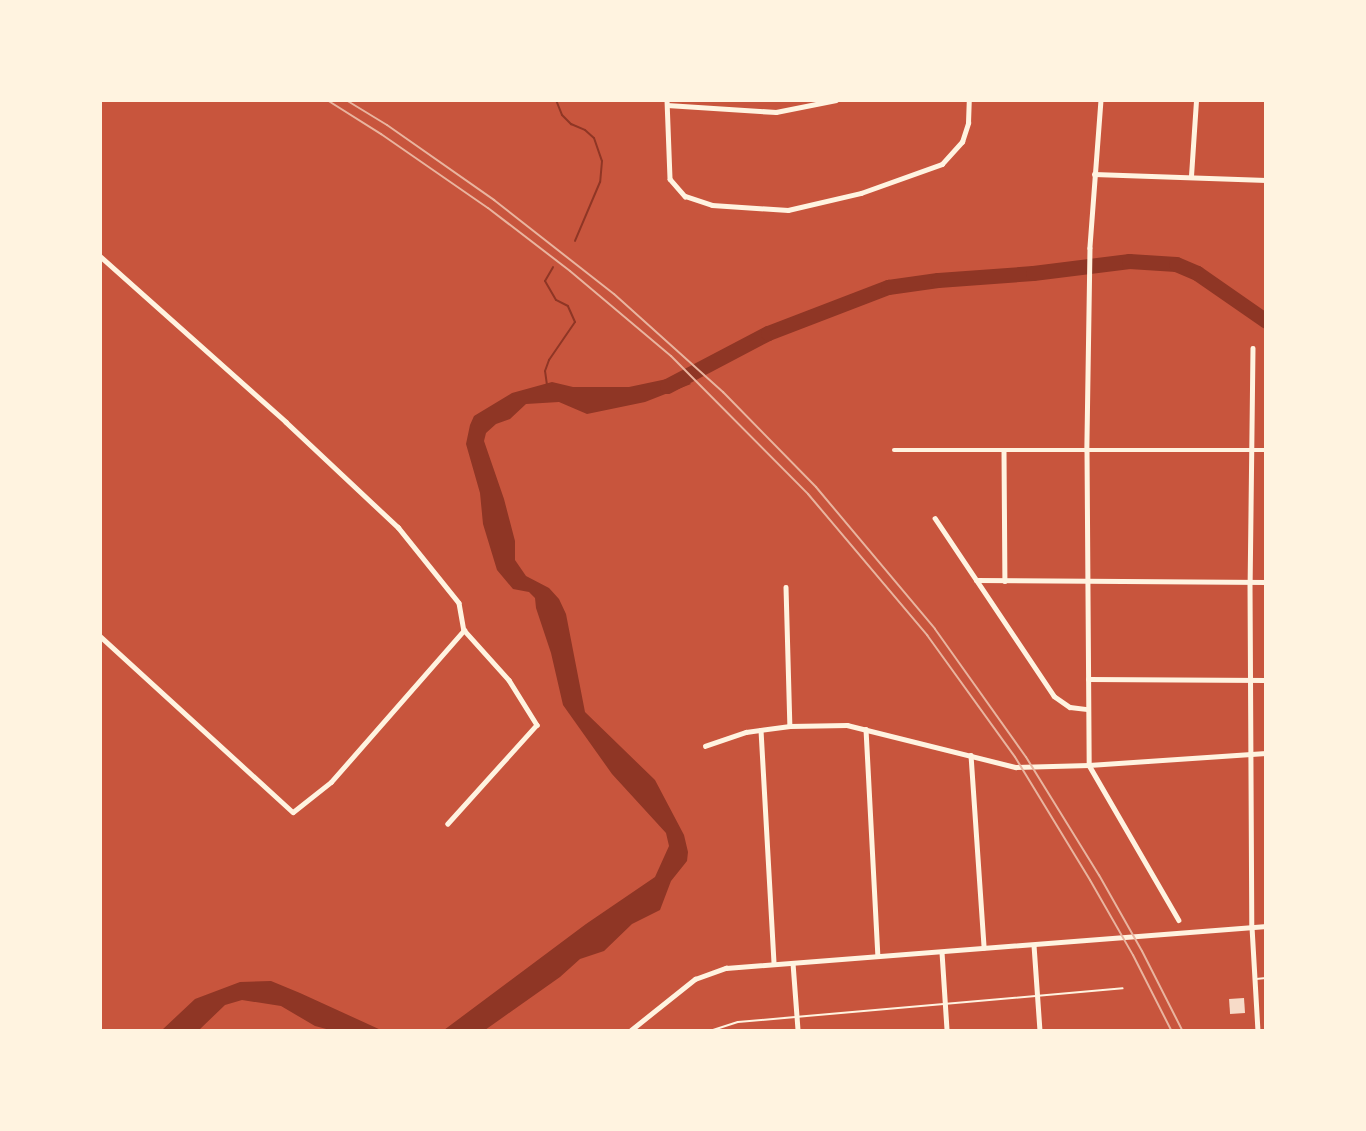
<!DOCTYPE html>
<style>
body{margin:0}
#map{position:relative;width:1366px;height:1131px;overflow:hidden;background:#c8553d;font-family:Rubik,sans-serif}
div>[style]{position:absolute}
.water>*{inset:0;background:#8f3625}
.stream>*{height:2px;margin:-1px;padding:0 1px;transform-origin:1px;border-radius:1px;background:#8f3625}
.river>*{height:15px;margin:-7.5px;padding:0 7.5px;transform-origin:7.5px;border-radius:7.5px;background:#8f3625}
.building>*{inset:0;background:#f7dbc8;transform-origin:0 0}
.service>*{height:2px;margin:-1px;padding:0 1px;transform-origin:1px;border-radius:1px;background:#fff3e0}
.minor>*{height:4.5px;margin:-2.25px;padding:0 2.25px;transform-origin:2.25px;border-radius:2.25px;background:#fff3e0}
.rail>*{height:2px;margin:-1px;padding:0 1px;transform-origin:1px;border-radius:1px;background:#e9b49f}
span{translate:-50% -50%;white-space:nowrap;text-align:center;line-height:1.15;-webkit-text-stroke:4.5px #fff3e0;paint-order:stroke}
.frame{position:absolute;inset:0;border:102px solid #fff3e0;pointer-events:none}
</style>
<div id="map">
<div class="water">
<div style="clip-path:polygon(681px 376px,691px 384px,645px 402px,587px 414px,559px 402px,526px 404px,510px 419px,496px 424px,486px 433px,484px 441px,504px 499px,515px 541px,515px 560px,526px 576px,549px 588px,559px 599px,566px 614px,585px 712px,655px 780px,684px 835px,688px 852px,687px 861px,671px 881px,660px 910px,632px 924px,604px 951px,580px 959px,560px 977px,485px 1030px,444px 1030px,586px 924px,655px 877px,669px 846px,666px 833px,612px 774px,563px 705px,551px 653px,536px 608px,535px 598px,529px 592px,513px 589px,497px 570px,483px 524px,480px 493px,466px 444px,470px 425px,474px 416px,512px 393px,552px 382px,573px 387px,629px 387px)"></div>
<div style="clip-path:polygon(271px 981px,300px 993px,381px 1030px,330px 1030px,315px 1026px,281px 1006px,242px 1000px,225px 1005px,199px 1030px,162px 1030px,195px 999px,240px 982px)"></div>
</div>
<div class="stream">
<div style="left:556px;top:100px;width:16px;rotate:68deg"></div>
<div style="left:562px;top:115px;width:13px;rotate:45deg"></div>
<div style="left:571px;top:124px;width:15px;rotate:23deg"></div>
<div style="left:585px;top:130px;width:12px;rotate:42deg"></div>
<div style="left:594px;top:138px;width:24px;rotate:71deg"></div>
<div style="left:602px;top:161px;width:21px;rotate:95deg"></div>
<div style="left:600px;top:182px;width:64px;rotate:113deg"></div>
<div style="left:547px;top:385px;width:14px;rotate:-98deg"></div>
<div style="left:545px;top:371px;width:12px;rotate:-70deg"></div>
<div style="left:549px;top:360px;width:46px;rotate:-55.6deg"></div>
<div style="left:575px;top:322px;width:17px;rotate:-114deg"></div>
<div style="left:568px;top:306px;width:13px;rotate:-153deg"></div>
<div style="left:556px;top:300px;width:22px;rotate:-120deg"></div>
<div style="left:545px;top:281px;width:16px;rotate:-60deg"></div>
</div>
<div class="river">
<div style="left:667px;top:386px;width:114px;rotate:-27.7deg"></div>
<div style="left:768px;top:333px;width:129px;rotate:-21deg"></div>
<div style="left:888px;top:287px;width:50px;rotate:-8deg"></div>
<div style="left:938px;top:280px;width:95px;rotate:-4.2deg"></div>
<div style="left:1033px;top:273px;width:97px;rotate:-7.1deg"></div>
<div style="left:1129px;top:261px;width:47px;rotate:3.7deg"></div>
<div style="left:1176px;top:264px;width:23px;rotate:23deg"></div>
<div style="left:1197px;top:273px;width:84px;rotate:34.8deg"></div>
</div>
<div class="building">
<div style="left:1244px;top:998px;width:15px;height:15px;rotate:86deg"></div>
</div>
<div class="service">
<div style="left:1256px;top:979px;width:10px;rotate:-6deg"></div>
<div style="left:713px;top:1030px;width:26px;rotate:-18deg"></div>
<div style="left:738px;top:1022px;width:386px;rotate:-5deg"></div>
</div>
<div class="minor">
<div style="left:667px;top:100px;width:79px;rotate:87.8deg"></div>
<div style="left:670px;top:179px;width:23px;rotate:49deg"></div>
<div style="left:685px;top:196px;width:28px;rotate:18deg"></div>
<div style="left:712px;top:205px;width:76px;rotate:3.8deg"></div>
<div style="left:788px;top:210px;width:75px;rotate:-13.1deg"></div>
<div style="left:861px;top:193px;width:86px;rotate:-19.7deg"></div>
<div style="left:942px;top:164px;width:30px;rotate:-48deg"></div>
<div style="left:962px;top:142px;width:20px;rotate:-72deg"></div>
<div style="left:968px;top:123px;width:23px;rotate:-88deg"></div>
<div style="left:1101px;top:100px;width:148px;rotate:94.3deg"></div>
<div style="left:1090px;top:248px;width:202px;rotate:90.9deg"></div>
<div style="left:1087px;top:450px;width:315px;rotate:89.6deg"></div>
<div style="left:1089px;top:765px;width:179px;rotate:59.9deg"></div>
<div style="left:667px;top:105px;width:109px;rotate:3.7deg"></div>
<div style="left:776px;top:112px;width:61px;rotate:-11.3deg"></div>
<div style="left:1094px;top:174px;width:172px;rotate:2deg"></div>
<div style="left:1191px;top:176px;width:76px;rotate:-86.2deg"></div>
<div style="left:100px;top:256px;width:249px;rotate:41.7deg"></div>
<div style="left:286px;top:422px;width:154px;rotate:43.2deg"></div>
<div style="left:398px;top:527px;width:97px;rotate:51.2deg"></div>
<div style="left:459px;top:603px;width:27px;rotate:80deg"></div>
<div style="left:464px;top:630px;width:67px;rotate:48deg"></div>
<div style="left:509px;top:680px;width:53px;rotate:58.1deg"></div>
<div style="left:537px;top:725px;width:133px;rotate:132deg"></div>
<div style="left:1253px;top:348px;width:234px;rotate:90.7deg"></div>
<div style="left:1250px;top:582px;width:345px;rotate:89.7deg"></div>
<div style="left:1252px;top:927px;width:103px;rotate:86.7deg"></div>
<div style="left:894px;top:450px;width:372px"></div>
<div style="left:1004px;top:450px;width:131px;rotate:89.6deg"></div>
<div style="left:935px;top:518px;width:214px;rotate:56.2deg"></div>
<div style="left:1054px;top:696px;width:19px;rotate:35deg"></div>
<div style="left:1070px;top:707px;width:17px;rotate:7deg"></div>
<div style="left:976px;top:580px;width:290px;rotate:0.4deg"></div>
<div style="left:786px;top:587px;width:139px;rotate:88.4deg"></div>
<div style="left:100px;top:636px;width:261px;rotate:42.4deg"></div>
<div style="left:293px;top:812px;width:48px;rotate:-38.3deg"></div>
<div style="left:331px;top:782px;width:202px;rotate:-48.8deg"></div>
<div style="left:1088px;top:679px;width:178px;rotate:0.3deg"></div>
<div style="left:866px;top:729px;width:227px;rotate:87deg"></div>
<div style="left:761px;top:730px;width:234px;rotate:86.8deg"></div>
<div style="left:705px;top:746px;width:43px;rotate:-18.9deg"></div>
<div style="left:746px;top:732px;width:44px;rotate:-7.8deg"></div>
<div style="left:790px;top:726px;width:57px;rotate:-1deg"></div>
<div style="left:847px;top:725px;width:174px;rotate:14deg"></div>
<div style="left:1016px;top:767px;width:73px;rotate:-1.6deg"></div>
<div style="left:1089px;top:765px;width:177px;rotate:-3.9deg"></div>
<div style="left:971px;top:755px;width:193px;rotate:86.1deg"></div>
<div style="left:1034px;top:945px;width:85px;rotate:86deg"></div>
<div style="left:942px;top:952px;width:78px;rotate:86.3deg"></div>
<div style="left:793px;top:963px;width:67px;rotate:85.7deg"></div>
<div style="left:631px;top:1030px;width:82px;rotate:-38.6deg"></div>
<div style="left:695px;top:979px;width:33px;rotate:-20deg"></div>
<div style="left:726px;top:968px;width:542px;rotate:-4.45deg"></div>
</div>
<div class="rail">
<div style="left:327px;top:100px;width:64px;rotate:32.2deg"></div>
<div style="left:381px;top:134px;width:130px;rotate:34.7deg"></div>
<div style="left:488px;top:208px;width:103px;rotate:37.5deg"></div>
<div style="left:570px;top:271px;width:132px;rotate:40.1deg"></div>
<div style="left:671px;top:356px;width:194px;rotate:45.2deg"></div>
<div style="left:808px;top:494px;width:185px;rotate:49.8deg"></div>
<div style="left:927px;top:635px;width:150px;rotate:54.2deg"></div>
<div style="left:1015px;top:757px;width:144px;rotate:58.6deg"></div>
<div style="left:1090px;top:880px;width:86px;rotate:60.2deg"></div>
<div style="left:1133px;top:955px;width:84px;rotate:63.1deg"></div>
<div style="left:346px;top:100px;width:48px;rotate:31.4deg"></div>
<div style="left:387px;top:125px;width:131px;rotate:35deg"></div>
<div style="left:494px;top:200px;width:152px;rotate:38.1deg"></div>
<div style="left:614px;top:294px;width:147px;rotate:42deg"></div>
<div style="left:723px;top:392px;width:133px;rotate:45.6deg"></div>
<div style="left:816px;top:487px;width:185px;rotate:50deg"></div>
<div style="left:935px;top:629px;width:157px;rotate:54.6deg"></div>
<div style="left:1026px;top:757px;width:139px;rotate:58.3deg"></div>
<div style="left:1099px;top:875px;width:87px;rotate:60.5deg"></div>
<div style="left:1142px;top:951px;width:89px;rotate:63.1deg"></div>
</div>
<div class="frame"></div>
</div>
